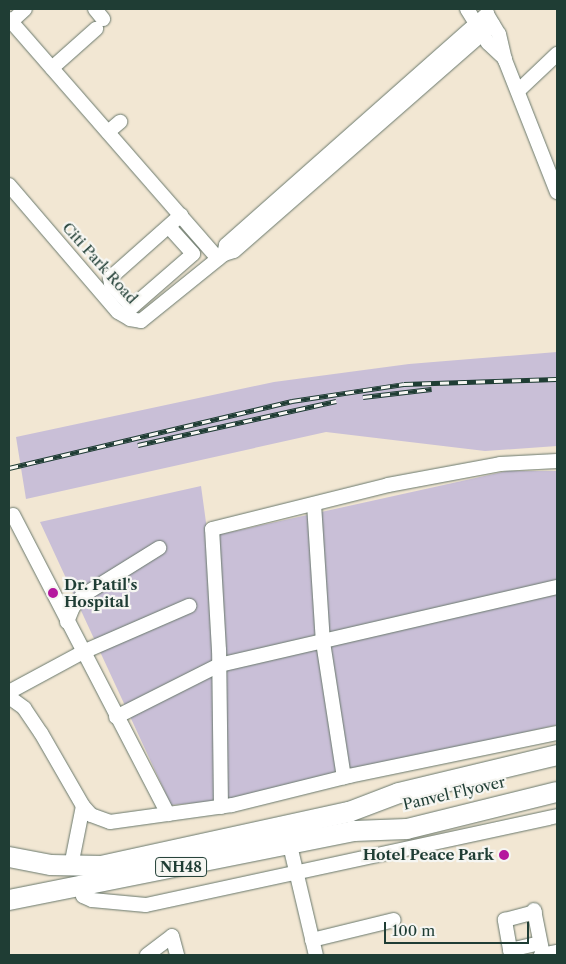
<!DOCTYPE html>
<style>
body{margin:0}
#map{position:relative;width:566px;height:964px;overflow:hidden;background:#f2e7d3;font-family:"Libre Caslon Text",serif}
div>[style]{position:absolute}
.industrial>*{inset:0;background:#c9bfd7}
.roads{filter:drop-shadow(0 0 1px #69786c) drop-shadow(0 0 1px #69786c)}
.minor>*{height:14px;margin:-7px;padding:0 7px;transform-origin:7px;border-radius:7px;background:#fff}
.highway>*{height:20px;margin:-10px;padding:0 10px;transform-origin:10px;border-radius:10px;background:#fff}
.rail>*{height:5px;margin-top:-2.5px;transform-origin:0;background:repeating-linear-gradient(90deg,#f6f6f2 0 9px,#1f3d34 0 18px);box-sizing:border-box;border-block:1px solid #1f3d34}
.dots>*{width:14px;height:14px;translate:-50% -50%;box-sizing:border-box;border:2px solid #f6f6f2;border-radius:50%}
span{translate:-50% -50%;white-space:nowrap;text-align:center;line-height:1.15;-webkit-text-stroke:4.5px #f6f6f2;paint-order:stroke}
.shield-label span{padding:1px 4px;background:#f6f6f2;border:1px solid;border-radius:4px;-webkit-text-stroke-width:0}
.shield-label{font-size:14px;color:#1f3d34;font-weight:700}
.street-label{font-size:15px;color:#1f3d34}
.poi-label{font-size:15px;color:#1f3d34;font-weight:700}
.left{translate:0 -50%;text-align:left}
.right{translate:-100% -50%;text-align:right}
.frame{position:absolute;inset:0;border:10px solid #1f3d34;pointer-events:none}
.scale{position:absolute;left:384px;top:922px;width:145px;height:22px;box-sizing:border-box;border:2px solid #1f3d34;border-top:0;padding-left:6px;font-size:15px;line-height:18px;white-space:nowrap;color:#1f3d34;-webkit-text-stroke:4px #f6f6f2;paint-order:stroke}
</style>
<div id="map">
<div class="industrial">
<div style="clip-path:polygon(557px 352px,557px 446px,485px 451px,326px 432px,26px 499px,16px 437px,274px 382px,409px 364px)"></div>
<div style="clip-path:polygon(507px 471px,557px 471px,557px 725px,232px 800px,171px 805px,40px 522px,201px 486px,208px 537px)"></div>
</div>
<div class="roads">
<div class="minor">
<div style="left:95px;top:9px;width:13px;rotate:51deg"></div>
<div style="left:467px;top:9px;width:40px;rotate:58deg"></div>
<div style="left:488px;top:43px;width:23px;rotate:43deg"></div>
<div style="left:488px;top:16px;width:21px;rotate:59deg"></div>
<div style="left:499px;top:34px;width:27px;rotate:77deg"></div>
<div style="left:505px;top:60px;width:142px;rotate:68.5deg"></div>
<div style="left:9px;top:19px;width:318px;rotate:48.9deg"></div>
<div style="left:11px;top:22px;width:19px;rotate:-43deg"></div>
<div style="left:52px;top:68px;width:59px;rotate:-41.6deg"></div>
<div style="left:518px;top:91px;width:54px;rotate:-43.5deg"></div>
<div style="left:108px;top:132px;width:16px;rotate:-40deg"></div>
<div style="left:9px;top:185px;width:167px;rotate:49.4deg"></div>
<div style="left:118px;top:312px;width:14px;rotate:30deg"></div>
<div style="left:130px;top:319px;width:11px;rotate:10deg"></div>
<div style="left:141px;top:321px;width:107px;rotate:-38.9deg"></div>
<div style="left:224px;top:254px;width:10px;rotate:-17deg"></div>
<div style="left:234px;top:251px;width:344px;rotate:-41.2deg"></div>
<div style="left:169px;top:227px;width:36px;rotate:48deg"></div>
<div style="left:193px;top:254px;width:81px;rotate:139deg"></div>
<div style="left:132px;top:307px;width:31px;rotate:-132deg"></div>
<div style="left:111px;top:284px;width:6px;rotate:-99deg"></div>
<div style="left:110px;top:278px;width:95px;rotate:-41.6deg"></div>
<div style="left:224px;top:254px;width:9px;rotate:-77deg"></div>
<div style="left:226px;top:245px;width:349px;rotate:-41.5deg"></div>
<div style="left:314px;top:504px;width:138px;rotate:86.3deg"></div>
<div style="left:323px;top:642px;width:137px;rotate:81.2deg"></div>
<div style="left:13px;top:515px;width:337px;rotate:62.6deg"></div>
<div style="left:67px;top:622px;width:16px;rotate:-68deg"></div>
<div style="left:73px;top:607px;width:14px;rotate:-51deg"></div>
<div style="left:82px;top:596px;width:91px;rotate:-31.9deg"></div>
<div style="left:9px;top:692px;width:84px;rotate:-28.4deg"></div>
<div style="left:83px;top:652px;width:116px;rotate:-23.5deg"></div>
<div style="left:9px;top:697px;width:19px;rotate:36deg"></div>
<div style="left:24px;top:708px;width:30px;rotate:56deg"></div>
<div style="left:41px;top:733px;width:84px;rotate:60.1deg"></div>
<div style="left:83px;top:806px;width:12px;rotate:48deg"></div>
<div style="left:91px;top:815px;width:20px;rotate:20deg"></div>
<div style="left:110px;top:822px;width:123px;rotate:-7.9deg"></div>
<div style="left:232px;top:805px;width:121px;rotate:-13.9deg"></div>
<div style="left:349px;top:776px;width:212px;rotate:-11.7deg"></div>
<div style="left:116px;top:717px;width:115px;rotate:-26.8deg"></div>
<div style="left:219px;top:665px;width:347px;rotate:-13deg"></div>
<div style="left:221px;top:807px;width:157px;rotate:-90.7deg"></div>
<div style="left:219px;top:650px;width:121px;rotate:-93.3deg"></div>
<div style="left:212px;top:529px;width:181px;rotate:-14deg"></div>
<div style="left:388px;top:485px;width:114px;rotate:-10.6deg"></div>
<div style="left:500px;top:464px;width:57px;rotate:-3deg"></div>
<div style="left:288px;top:837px;width:121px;rotate:76.7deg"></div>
<div style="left:71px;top:866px;width:61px;rotate:-78.7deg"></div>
<div style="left:81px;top:887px;width:9px;rotate:77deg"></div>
<div style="left:83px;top:896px;width:10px;rotate:24deg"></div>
<div style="left:92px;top:900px;width:54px;rotate:5.3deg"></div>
<div style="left:146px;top:905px;width:421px;rotate:-12.2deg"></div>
<div style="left:534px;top:910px;width:46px;rotate:78.7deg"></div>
<div style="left:312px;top:940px;width:84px;rotate:-13.7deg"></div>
<div style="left:510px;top:950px;width:31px;rotate:-13deg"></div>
<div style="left:147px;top:955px;width:31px;rotate:-37deg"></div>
<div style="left:172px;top:936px;width:20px;rotate:75deg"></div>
<div style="left:511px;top:955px;width:36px;rotate:-100deg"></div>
<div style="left:505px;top:920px;width:31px;rotate:-15deg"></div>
<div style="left:541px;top:955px;width:16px;rotate:-11deg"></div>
</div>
<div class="highway">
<div style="left:9px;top:857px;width:43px;rotate:10.8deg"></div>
<div style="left:51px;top:865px;width:50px;rotate:1.1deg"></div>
<div style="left:101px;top:866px;width:254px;rotate:-12.3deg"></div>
<div style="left:349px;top:812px;width:53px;rotate:-20.8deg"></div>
<div style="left:399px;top:793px;width:163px;rotate:-13.5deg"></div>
<div style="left:9px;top:900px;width:352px;rotate:-11.3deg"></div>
<div style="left:354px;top:831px;width:53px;rotate:-2.2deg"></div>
<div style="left:407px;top:829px;width:154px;rotate:-13.9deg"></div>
</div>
</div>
<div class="rail">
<div style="left:363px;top:397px;width:69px;rotate:-6.6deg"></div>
<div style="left:138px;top:445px;width:203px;rotate:-12.5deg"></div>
<div style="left:9px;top:468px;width:291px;rotate:-13.3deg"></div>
<div style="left:292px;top:401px;width:113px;rotate:-8.6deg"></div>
<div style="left:404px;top:384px;width:153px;rotate:-1.9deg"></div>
</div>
<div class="dots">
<div style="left:53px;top:593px;background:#b5179e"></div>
<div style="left:504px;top:855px;background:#b5179e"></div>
</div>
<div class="shield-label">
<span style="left:181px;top:867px">NH48</span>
</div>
<div class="street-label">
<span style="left:100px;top:263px;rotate:48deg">Citi Park Road</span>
<span style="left:454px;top:793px;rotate:-13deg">Panvel Flyover</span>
</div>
<div class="poi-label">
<span class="left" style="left:64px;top:593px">Dr. Patil's<br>Hospital</span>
<span class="right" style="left:494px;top:855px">Hotel Peace Park</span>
</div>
<div class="frame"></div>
<div class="scale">100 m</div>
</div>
